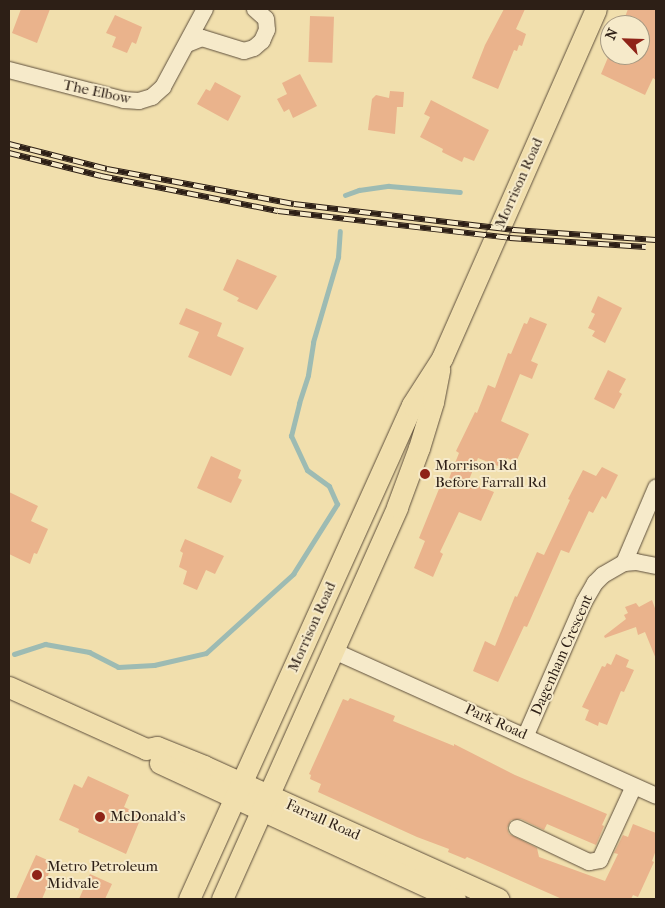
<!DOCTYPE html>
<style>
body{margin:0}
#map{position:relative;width:665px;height:908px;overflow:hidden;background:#f1dfad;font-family:"IM FELL French Canon",serif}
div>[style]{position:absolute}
.stream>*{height:5px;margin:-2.5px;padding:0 2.5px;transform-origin:2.5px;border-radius:2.5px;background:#9dbbb3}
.building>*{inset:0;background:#eab38c;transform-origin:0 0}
.roads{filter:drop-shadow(0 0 1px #5e4f3c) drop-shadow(0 0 1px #5e4f3c)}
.minor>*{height:16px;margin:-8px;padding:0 8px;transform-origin:8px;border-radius:8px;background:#f6eaca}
.major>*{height:21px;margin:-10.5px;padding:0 10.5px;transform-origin:10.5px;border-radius:10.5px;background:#f1dfad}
.rail>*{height:5.5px;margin-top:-2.75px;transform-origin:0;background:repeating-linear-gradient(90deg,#f6eaca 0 11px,#2d1f16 0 22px);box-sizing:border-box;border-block:1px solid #2d1f16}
.dots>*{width:14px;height:14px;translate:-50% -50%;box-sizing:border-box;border:2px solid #f6eaca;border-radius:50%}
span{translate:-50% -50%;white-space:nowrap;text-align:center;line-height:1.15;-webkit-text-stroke:4px #f6eaca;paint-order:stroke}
.street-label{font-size:15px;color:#2d1f16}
.poi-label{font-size:15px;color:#2d1f16}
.left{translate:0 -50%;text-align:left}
.frame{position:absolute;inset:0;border:10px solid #2d1f16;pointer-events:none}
.north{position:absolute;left:600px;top:15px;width:50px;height:50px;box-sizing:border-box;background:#f6eaca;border:1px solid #a69982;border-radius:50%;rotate:294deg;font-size:14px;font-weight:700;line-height:20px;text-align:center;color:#2d1f16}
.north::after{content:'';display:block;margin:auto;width:18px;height:22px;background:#8f2418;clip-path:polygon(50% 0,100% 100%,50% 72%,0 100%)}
</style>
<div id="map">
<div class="stream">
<div style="left:345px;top:195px;width:15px;rotate:-20deg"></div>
<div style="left:359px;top:190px;width:30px;rotate:-8deg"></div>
<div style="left:389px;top:186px;width:71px;rotate:4.8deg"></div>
<div style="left:14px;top:654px;width:33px;rotate:-18deg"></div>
<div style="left:45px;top:644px;width:45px;rotate:10.3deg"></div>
<div style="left:89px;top:652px;width:33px;rotate:27deg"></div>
<div style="left:118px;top:667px;width:36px;rotate:-3deg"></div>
<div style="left:154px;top:665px;width:53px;rotate:-13deg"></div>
<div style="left:206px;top:653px;width:118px;rotate:-42.2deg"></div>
<div style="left:293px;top:574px;width:83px;rotate:-57.8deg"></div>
<div style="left:337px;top:504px;width:20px;rotate:-114deg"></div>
<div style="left:329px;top:486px;width:27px;rotate:-144deg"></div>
<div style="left:307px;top:470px;width:38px;rotate:-115deg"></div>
<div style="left:291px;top:436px;width:34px;rotate:-76deg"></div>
<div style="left:299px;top:403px;width:29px;rotate:-72deg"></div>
<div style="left:308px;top:375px;width:33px;rotate:-81deg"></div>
<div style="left:313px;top:342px;width:89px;rotate:-73.6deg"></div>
<div style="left:338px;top:257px;width:26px;rotate:-86deg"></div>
</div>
<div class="building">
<div style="clip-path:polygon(21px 9px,50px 9px,37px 43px,12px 33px)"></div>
<div style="clip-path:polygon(504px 9px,525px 9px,516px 29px,526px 34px,522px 46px,519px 45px,517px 51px,514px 50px,498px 89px,472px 78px,485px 45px)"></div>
<div style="clip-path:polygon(628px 9px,656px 9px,656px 80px,653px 78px,645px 95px,601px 74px,609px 55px,640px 55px,640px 25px,622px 25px)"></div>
<div style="clip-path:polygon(115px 15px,142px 27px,136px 44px,132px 42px,127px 53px,112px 47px,116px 37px,106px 33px)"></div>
<div style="left:310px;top:16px;width:24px;height:46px;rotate:2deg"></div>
<div style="clip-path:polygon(300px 74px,317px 106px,293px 118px,289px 109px,284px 112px,277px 99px,287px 94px,282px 83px)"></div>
<div style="clip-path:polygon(215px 82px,241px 96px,228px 121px,197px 104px,206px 89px,210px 91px)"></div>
<div style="clip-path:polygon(390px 91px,404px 92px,403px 107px,397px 107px,395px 134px,368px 130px,372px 99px,376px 95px,389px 98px)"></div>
<div style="clip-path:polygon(431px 100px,489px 130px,474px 161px,464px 157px,462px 162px,442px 152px,443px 149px,420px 137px,430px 117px,424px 114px)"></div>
<div style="clip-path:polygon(237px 259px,277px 276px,257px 310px,237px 301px,239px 298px,223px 290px)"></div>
<div style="clip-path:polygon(598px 296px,622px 308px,605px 343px,592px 336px,595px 331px,588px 328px,595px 314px,591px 312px)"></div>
<div style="clip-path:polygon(186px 308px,222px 323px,217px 336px,244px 348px,231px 376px,188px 357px,199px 332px,179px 324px)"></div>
<div style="clip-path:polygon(530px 317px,547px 324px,531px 361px,538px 364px,532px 379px,520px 374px,501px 421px,529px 434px,516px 462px,507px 458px,503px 468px,478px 458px,468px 482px,494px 492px,481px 521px,459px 512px,440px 552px,443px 554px,433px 577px,414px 568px,425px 541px,419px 538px,441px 484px,446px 486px,459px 453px,456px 451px,475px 412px,477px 413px,488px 385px,495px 388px,508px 353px,511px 354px,524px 323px,527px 324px)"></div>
<div style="clip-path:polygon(608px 370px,626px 379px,619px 392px,622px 394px,614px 409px,594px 399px)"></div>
<div style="clip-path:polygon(211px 456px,241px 470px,238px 478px,242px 480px,231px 503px,197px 488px)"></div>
<div style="clip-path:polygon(602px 467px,618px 475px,606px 499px,602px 496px,593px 513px,589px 511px,569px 553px,561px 550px,527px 627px,524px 626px,498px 682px,473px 671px,485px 641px,495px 646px,515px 596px,517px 597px,537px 552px,544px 555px,570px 500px,568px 499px,583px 470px,596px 476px)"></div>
<div style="clip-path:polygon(9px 492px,38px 506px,31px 521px,48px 529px,37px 554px,34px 553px,30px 564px,9px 554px)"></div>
<div style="clip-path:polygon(185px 539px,224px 556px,215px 574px,206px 570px,197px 590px,183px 584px,187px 571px,179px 567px,183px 553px,180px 551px)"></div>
<div style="clip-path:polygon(652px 600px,656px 611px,656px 659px,645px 632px,638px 635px,636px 627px,605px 638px,604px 636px,626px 619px,624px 615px,628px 613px,625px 607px,636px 603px,639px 607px)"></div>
<div style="clip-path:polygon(616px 654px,629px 660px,626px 667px,634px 670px,624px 692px,621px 691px,607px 725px,599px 722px,598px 726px,585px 720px,589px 710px,582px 707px,602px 666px,605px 667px,607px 663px,611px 665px)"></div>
<div style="clip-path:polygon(350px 698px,395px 716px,393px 721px,454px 746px,454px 744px,515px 775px,607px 814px,602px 825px,604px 826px,596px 845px,547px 824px,544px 830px,521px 819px,511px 820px,507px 828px,509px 834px,537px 848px,539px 857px,605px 881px,618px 854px,614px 853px,623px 835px,628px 837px,633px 824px,656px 833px,656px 850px,652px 861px,654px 862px,638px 897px,633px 895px,631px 899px,562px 899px,467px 857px,465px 859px,448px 852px,449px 849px,417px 837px,318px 792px,321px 784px,310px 779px,311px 775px,309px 774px,343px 699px,348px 701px)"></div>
<div style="clip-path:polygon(88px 776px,129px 795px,124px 807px,142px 815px,126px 854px,78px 832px,79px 829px,59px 820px,74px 784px,82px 788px)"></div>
<div style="clip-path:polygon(36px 855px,52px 862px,47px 879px,50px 880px,42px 899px,16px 899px)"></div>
<div style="clip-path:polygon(90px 874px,112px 884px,105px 899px,79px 899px)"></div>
</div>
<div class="roads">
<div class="minor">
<div style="left:187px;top:44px;width:16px;rotate:-22deg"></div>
<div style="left:202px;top:38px;width:44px;rotate:17.2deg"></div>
<div style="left:244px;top:51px;width:10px;rotate:-17deg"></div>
<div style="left:254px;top:48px;width:11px;rotate:-41deg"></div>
<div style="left:262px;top:41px;width:12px;rotate:-66deg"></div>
<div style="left:267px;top:30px;width:11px;rotate:-95deg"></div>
<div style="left:266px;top:19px;width:15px;rotate:-138deg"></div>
<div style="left:9px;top:70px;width:119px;rotate:14.6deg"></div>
<div style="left:124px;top:100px;width:15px;rotate:4deg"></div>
<div style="left:139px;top:101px;width:14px;rotate:-17deg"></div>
<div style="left:152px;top:97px;width:15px;rotate:-42deg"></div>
<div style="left:163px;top:87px;width:89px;rotate:-61.7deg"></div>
<div style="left:624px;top:563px;width:82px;rotate:-66.9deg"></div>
<div style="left:334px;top:651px;width:353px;rotate:24.2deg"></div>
<div style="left:526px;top:735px;width:145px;rotate:-66.4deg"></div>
<div style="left:584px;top:602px;width:22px;rotate:-60deg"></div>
<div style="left:595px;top:583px;width:11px;rotate:-45deg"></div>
<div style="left:603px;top:575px;width:24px;rotate:-30deg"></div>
<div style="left:624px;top:563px;width:12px;rotate:-5deg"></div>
<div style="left:636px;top:562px;width:20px;rotate:11deg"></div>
<div style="left:517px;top:828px;width:80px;rotate:25.3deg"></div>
<div style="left:589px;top:862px;width:11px;rotate:-10deg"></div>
<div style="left:600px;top:860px;width:81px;rotate:-65.3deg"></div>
</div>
<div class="major">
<div style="left:9px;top:687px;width:150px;rotate:24.3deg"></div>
<div style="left:146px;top:749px;width:11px;rotate:-10deg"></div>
<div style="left:157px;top:747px;width:51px;rotate:22deg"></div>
<div style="left:204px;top:766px;width:323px;rotate:24.3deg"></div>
<div style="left:160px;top:763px;width:325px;rotate:24.8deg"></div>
<div style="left:189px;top:899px;width:542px;rotate:-65.7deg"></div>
<div style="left:412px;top:405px;width:56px;rotate:-57.4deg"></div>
<div style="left:442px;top:358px;width:381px;rotate:-66.2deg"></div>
<div style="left:222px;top:899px;width:429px;rotate:-65.9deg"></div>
<div style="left:397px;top:507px;width:63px;rotate:-69.6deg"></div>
<div style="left:419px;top:448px;width:48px;rotate:-73.1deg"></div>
<div style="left:433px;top:402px;width:33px;rotate:-79deg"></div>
</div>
</div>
<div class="rail">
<div style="left:9px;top:144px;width:101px;rotate:14.3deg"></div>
<div style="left:107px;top:169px;width:190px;rotate:10.6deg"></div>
<div style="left:294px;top:204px;width:222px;rotate:6.7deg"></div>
<div style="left:514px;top:230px;width:142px;rotate:4deg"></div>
<div style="left:9px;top:153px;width:95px;rotate:14deg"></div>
<div style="left:101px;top:176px;width:180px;rotate:11.2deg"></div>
<div style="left:278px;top:211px;width:234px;rotate:6.6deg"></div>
<div style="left:510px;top:238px;width:136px;rotate:3.8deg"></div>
</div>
<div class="dots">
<div style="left:425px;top:474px;background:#8f2418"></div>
<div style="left:100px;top:817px;background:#8f2418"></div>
<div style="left:37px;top:875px;background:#8f2418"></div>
</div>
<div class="street-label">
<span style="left:97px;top:92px;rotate:12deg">The Elbow</span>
<span style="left:519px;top:183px;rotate:-66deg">Morrison Road</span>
<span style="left:312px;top:627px;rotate:-66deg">Morrison Road</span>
<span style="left:562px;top:655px;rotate:-66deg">Dagenham Crescent</span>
<span style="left:496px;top:722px;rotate:24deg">Park Road</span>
<span style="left:323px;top:820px;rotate:24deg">Farrall Road</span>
</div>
<div class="poi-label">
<span class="left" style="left:435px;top:474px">Morrison Rd<br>Before Farrall Rd</span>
<span class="left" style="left:110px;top:817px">McDonald's</span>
<span class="left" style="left:47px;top:875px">Metro Petroleum<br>Midvale</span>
</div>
<div class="frame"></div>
<div class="north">N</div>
</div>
